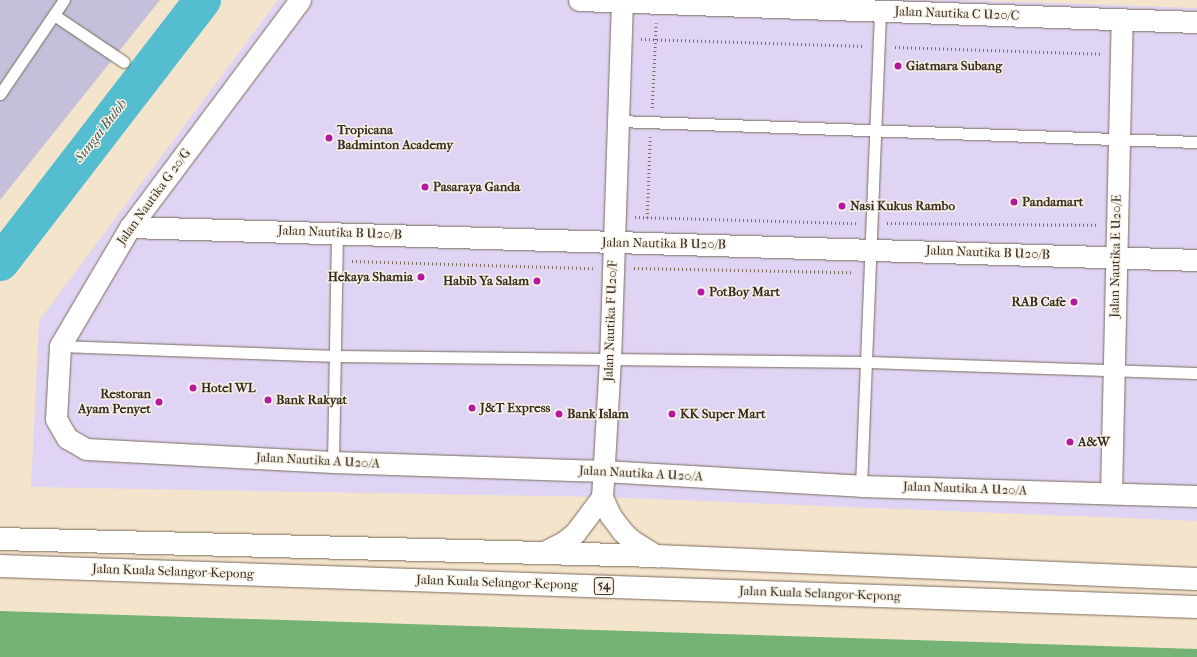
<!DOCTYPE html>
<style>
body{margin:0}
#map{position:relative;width:1197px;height:657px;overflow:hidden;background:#f4e4cc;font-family:"IM FELL French Canon",serif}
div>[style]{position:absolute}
.built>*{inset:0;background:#e0d4f4}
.industrial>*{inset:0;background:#c4c0db}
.forest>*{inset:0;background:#74b374}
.river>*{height:37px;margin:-18.5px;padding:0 18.5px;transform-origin:18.5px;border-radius:18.5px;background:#54bed0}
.path>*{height:2.5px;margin-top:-1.25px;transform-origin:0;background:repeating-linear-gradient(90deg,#7c6b5b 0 1px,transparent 0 4px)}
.roads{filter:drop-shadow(0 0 1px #7c6b5b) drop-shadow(0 0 1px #7c6b5b)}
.lane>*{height:11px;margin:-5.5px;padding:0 5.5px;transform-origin:5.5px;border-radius:5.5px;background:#fff}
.street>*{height:21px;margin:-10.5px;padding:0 10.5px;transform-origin:10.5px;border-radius:10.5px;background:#fff}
.highway>*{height:22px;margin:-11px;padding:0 11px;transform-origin:11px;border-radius:11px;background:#fff}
.dots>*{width:11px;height:11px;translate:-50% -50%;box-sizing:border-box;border:2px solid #f7f3e8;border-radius:50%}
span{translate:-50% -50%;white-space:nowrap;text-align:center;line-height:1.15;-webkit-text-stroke:3px #f7f3e8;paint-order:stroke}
.shield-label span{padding:1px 3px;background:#f7f3e8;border:1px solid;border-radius:3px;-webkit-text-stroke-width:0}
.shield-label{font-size:12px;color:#3b2a1e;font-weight:700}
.street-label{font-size:13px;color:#3b2a1e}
.poi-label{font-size:13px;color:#3b2a1e;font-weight:700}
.left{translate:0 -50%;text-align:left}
.right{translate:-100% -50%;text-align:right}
.water-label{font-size:14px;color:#425653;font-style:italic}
</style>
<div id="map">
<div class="built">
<div style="clip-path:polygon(278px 0,961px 0,1197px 8px,1197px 521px,602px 497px,31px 487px,39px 321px)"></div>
</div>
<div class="industrial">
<div style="clip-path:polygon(0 0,160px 0,0 200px)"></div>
</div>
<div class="forest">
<div style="clip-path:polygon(0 611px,1197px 649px,1197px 657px,0 657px)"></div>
</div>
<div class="river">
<div style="left:0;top:262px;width:331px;rotate:-52.4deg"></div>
</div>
<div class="path">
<div style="left:641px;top:39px;width:223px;rotate:1.8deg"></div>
<div style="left:895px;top:47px;width:206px;rotate:1.9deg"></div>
<div style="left:652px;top:108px;width:85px;rotate:-87.3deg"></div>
<div style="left:635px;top:217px;width:221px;rotate:1.6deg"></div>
<div style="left:647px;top:218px;width:81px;rotate:-87.9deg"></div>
<div style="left:887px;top:223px;width:209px;rotate:0.5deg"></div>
<div style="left:352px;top:261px;width:241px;rotate:1.7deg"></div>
<div style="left:634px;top:268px;width:217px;rotate:1.1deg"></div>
</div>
<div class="roads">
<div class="lane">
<div style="left:54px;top:15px;width:84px;rotate:33.9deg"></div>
<div style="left:0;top:94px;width:114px;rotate:-55.8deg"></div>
<div style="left:618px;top:121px;width:579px;rotate:2.08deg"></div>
<div style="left:60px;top:346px;width:276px;rotate:2.1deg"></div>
<div style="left:336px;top:356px;width:530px;rotate:0.65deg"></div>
<div style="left:866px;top:362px;width:331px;rotate:1.9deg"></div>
<div style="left:333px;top:462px;width:230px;rotate:-89deg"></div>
<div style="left:861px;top:486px;width:475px;rotate:-87.7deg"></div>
</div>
<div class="street">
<div style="left:300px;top:0;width:284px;rotate:126.8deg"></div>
<div style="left:130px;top:227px;width:138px;rotate:120.5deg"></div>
<div style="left:60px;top:346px;width:73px;rotate:93.1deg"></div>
<div style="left:56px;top:419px;width:22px;rotate:60deg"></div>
<div style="left:67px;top:438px;width:22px;rotate:30deg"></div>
<div style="left:86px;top:449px;width:247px;rotate:3deg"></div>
<div style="left:333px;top:462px;width:270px;rotate:1.9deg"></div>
<div style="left:603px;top:471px;width:258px;rotate:3.3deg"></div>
<div style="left:861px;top:486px;width:336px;rotate:1.7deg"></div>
<div style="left:579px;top:0;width:618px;rotate:2.04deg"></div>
<div style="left:622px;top:1px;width:358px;rotate:91.9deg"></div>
<div style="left:610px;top:359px;width:138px;rotate:93.3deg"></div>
<div style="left:602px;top:497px;width:20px;rotate:66deg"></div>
<div style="left:610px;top:515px;width:20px;rotate:53deg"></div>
<div style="left:622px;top:531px;width:13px;rotate:45deg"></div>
<div style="left:631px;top:540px;width:31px;rotate:32deg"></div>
<div style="left:130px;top:227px;width:1068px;rotate:1.77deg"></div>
<div style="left:1111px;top:493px;width:473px;rotate:-88.7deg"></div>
<div style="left:542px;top:553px;width:25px;rotate:-27deg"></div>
<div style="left:564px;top:542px;width:14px;rotate:-39deg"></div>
<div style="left:575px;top:533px;width:45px;rotate:-53.1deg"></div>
</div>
<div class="highway">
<div style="left:0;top:539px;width:657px;rotate:1.48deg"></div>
<div style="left:657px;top:556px;width:540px;rotate:2.44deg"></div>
<div style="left:0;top:566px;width:1198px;rotate:1.96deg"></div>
</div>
</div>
<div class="dots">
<div style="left:898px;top:66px;background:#b5179e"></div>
<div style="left:329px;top:138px;background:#b5179e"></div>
<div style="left:425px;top:187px;background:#b5179e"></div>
<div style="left:1014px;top:202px;background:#b5179e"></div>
<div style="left:842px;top:206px;background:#b5179e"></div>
<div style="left:421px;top:277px;background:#b5179e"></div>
<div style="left:537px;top:281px;background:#b5179e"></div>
<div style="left:701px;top:292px;background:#b5179e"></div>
<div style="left:1074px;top:302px;background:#b5179e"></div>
<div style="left:193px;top:388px;background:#b5179e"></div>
<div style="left:268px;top:400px;background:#b5179e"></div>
<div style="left:159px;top:402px;background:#b5179e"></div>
<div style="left:472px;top:408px;background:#b5179e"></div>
<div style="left:559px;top:414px;background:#b5179e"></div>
<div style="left:672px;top:414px;background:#b5179e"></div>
<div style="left:1070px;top:442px;background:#b5179e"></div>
</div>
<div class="shield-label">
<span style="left:604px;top:586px">54</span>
</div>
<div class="street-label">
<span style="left:957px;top:14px;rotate:2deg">Jalan Nautika C U20/C</span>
<span style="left:154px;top:197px;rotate:-54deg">Jalan Nautika G 20/G</span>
<span style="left:340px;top:233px;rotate:2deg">Jalan Nautika B U20/B</span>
<span style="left:664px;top:244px;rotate:1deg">Jalan Nautika B U20/B</span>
<span style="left:988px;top:253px;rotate:2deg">Jalan Nautika B U20/B</span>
<span style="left:1116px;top:256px;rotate:-89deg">Jalan Nautika E U20/E</span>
<span style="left:611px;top:321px;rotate:-88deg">Jalan Nautika F U20/F</span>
<span style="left:318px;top:461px;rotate:3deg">Jalan Nautika A U20/A</span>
<span style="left:641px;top:474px;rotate:3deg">Jalan Nautika A U20/A</span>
<span style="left:965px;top:489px;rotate:2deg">Jalan Nautika A U20/A</span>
<span style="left:173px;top:572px;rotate:2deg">Jalan Kuala Selangor-Kepong</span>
<span style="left:497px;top:583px;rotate:2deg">Jalan Kuala Selangor-Kepong</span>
<span style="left:820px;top:594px;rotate:2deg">Jalan Kuala Selangor-Kepong</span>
</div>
<div class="poi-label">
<span class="left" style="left:906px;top:66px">Giatmara Subang</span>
<span class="left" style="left:337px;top:138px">Tropicana<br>Badminton Academy</span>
<span class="left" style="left:433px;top:187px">Pasaraya Ganda</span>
<span class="left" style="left:1022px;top:202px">Pandamart</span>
<span class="left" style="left:850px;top:206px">Nasi Kukus Rambo</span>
<span class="right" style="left:413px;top:277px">Hekaya Shamia</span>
<span class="right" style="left:529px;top:281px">Habib Ya Salam</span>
<span class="left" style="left:709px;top:292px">PotBoy Mart</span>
<span class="right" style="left:1066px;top:302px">RAB Cafe</span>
<span class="left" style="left:201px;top:388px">Hotel WL</span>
<span class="right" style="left:151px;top:402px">Restoran<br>Ayam Penyet</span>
<span class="left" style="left:276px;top:400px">Bank Rakyat</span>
<span class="left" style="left:480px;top:408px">J&amp;T Express</span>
<span class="left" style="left:567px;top:414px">Bank Islam</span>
<span class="left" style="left:680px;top:414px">KK Super Mart</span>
<span class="left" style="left:1078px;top:442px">A&amp;W</span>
</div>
<div class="water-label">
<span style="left:101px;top:131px;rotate:-52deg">Sungai Buloh</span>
</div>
</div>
